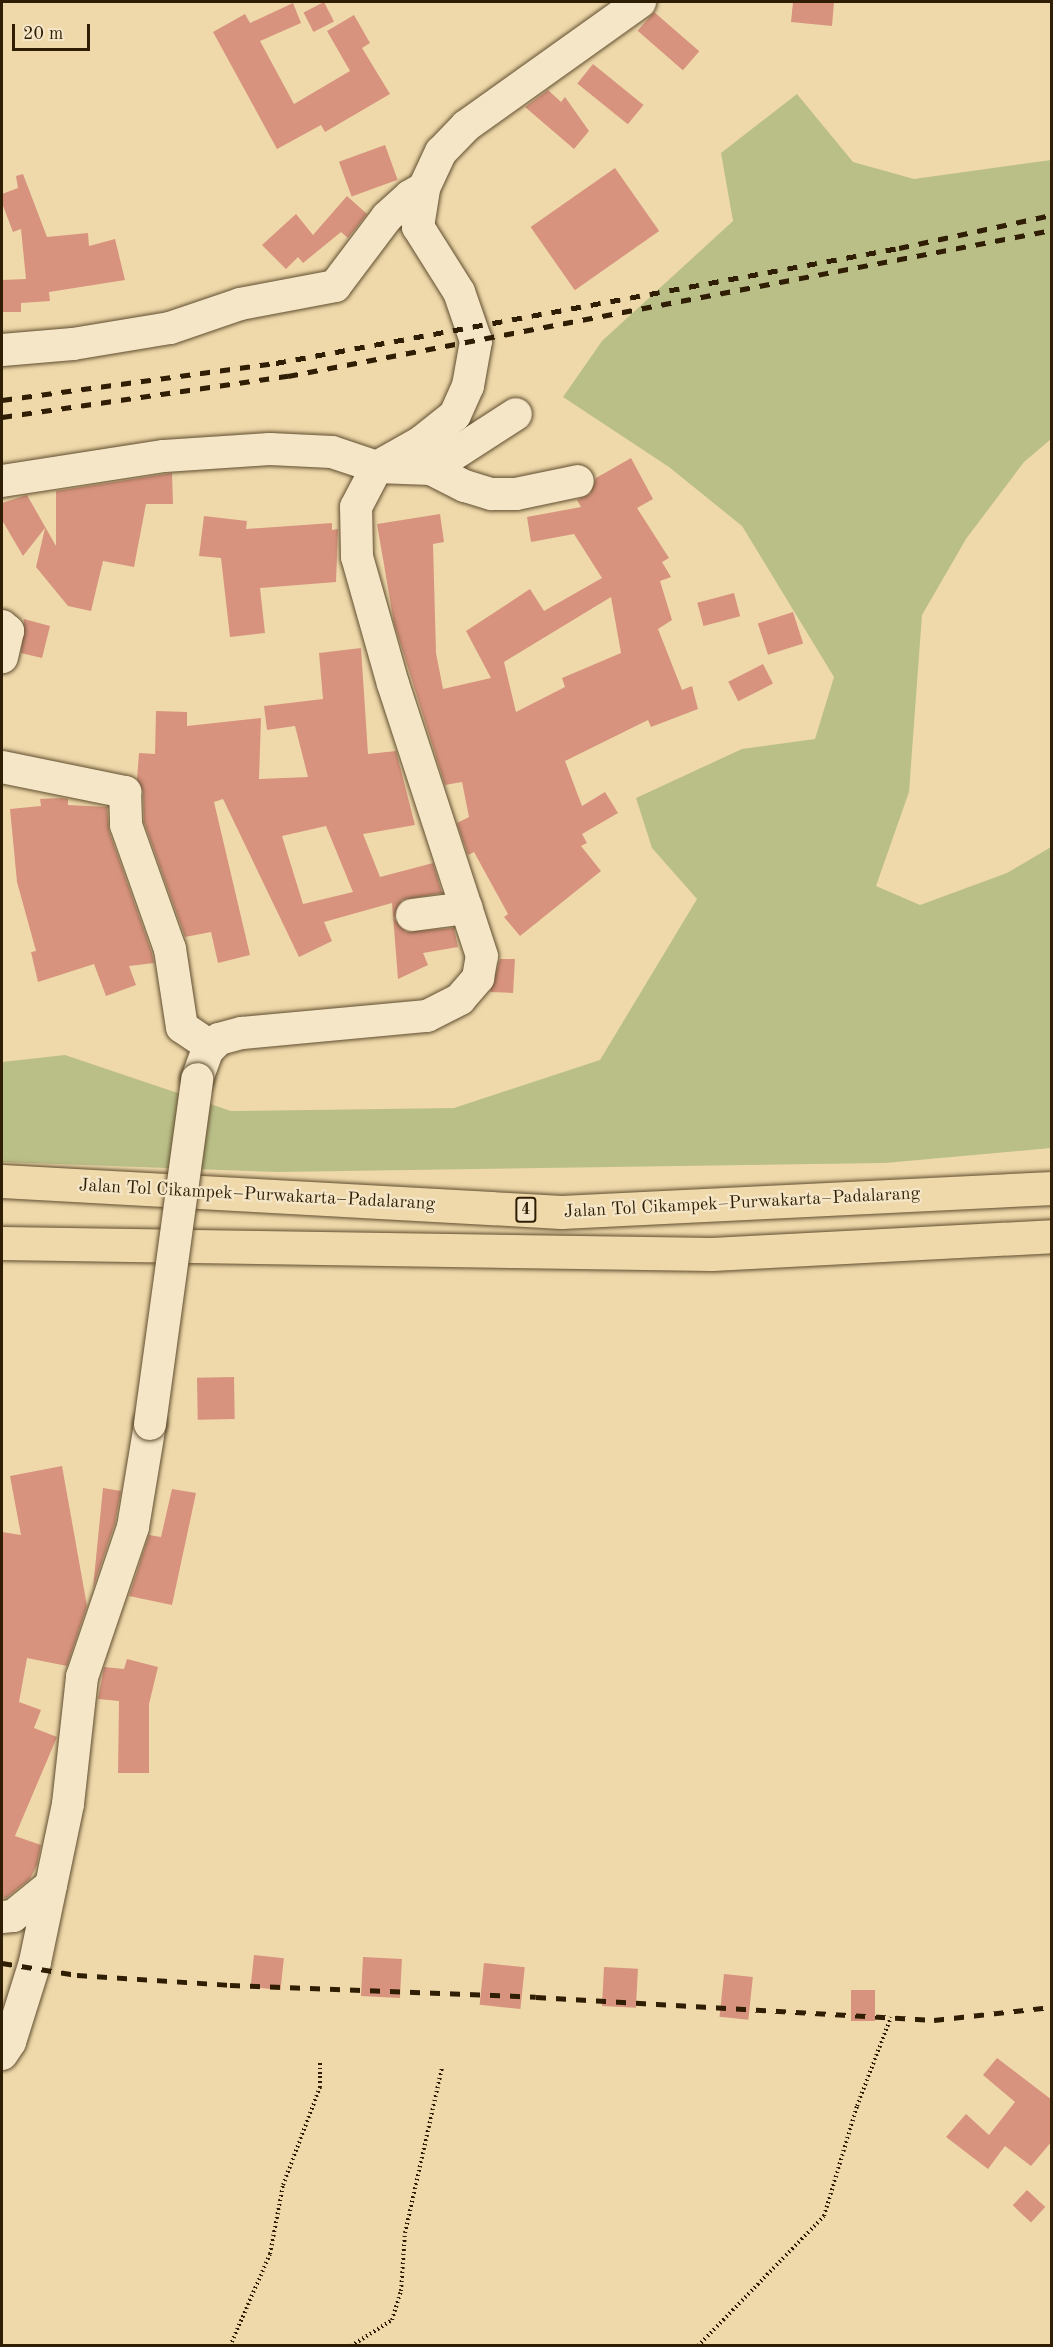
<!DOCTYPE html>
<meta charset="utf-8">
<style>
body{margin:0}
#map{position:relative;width:1053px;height:2347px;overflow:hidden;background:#efd9ab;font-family:"Old Standard TT",serif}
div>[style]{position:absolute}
.green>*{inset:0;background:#babf88}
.building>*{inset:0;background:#d7937e;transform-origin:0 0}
.path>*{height:4px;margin-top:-2px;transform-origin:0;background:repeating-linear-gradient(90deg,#301e04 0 1.5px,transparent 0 4.5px)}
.roads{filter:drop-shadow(0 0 2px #604d2e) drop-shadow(0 0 2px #604d2e)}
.street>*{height:32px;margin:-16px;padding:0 16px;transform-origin:16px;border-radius:16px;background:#f5e6c8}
.highway>*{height:33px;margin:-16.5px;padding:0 16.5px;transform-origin:16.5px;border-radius:16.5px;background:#efd9ab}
.rail>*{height:4.5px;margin-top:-2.25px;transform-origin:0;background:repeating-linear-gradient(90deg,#301e04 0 10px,transparent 0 20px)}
.bridges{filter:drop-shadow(0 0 2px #604d2e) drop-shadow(0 0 2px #604d2e)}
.street-bridge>*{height:32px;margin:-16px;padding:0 16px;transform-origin:16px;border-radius:16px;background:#f5e6c8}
span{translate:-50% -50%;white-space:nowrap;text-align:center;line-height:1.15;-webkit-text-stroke:4.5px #f5e6c8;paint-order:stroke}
.shield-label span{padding:2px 4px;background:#f5e6c8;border:2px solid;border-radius:4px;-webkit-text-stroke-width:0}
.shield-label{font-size:16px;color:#301e04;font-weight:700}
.street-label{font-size:18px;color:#301e04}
.frame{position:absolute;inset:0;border:3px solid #301e04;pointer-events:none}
.scale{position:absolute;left:12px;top:24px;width:78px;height:27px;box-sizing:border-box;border:3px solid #301e04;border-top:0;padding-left:8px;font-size:18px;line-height:21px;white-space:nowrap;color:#301e04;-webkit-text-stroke:4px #f5e6c8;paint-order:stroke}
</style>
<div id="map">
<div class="green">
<div style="clip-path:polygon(797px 94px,853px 162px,914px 179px,1051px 160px,1051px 439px,1024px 462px,966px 539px,922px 615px,909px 792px,876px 886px,920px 905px,1007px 873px,1051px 847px,1051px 1148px,885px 1163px,278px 1172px,2px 1162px,2px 1062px,65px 1055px,231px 1111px,454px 1108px,600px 1060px,697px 899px,652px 848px,636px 798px,742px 749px,815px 739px,834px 677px,742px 526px,669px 467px,563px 397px,602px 341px,733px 221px,721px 153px)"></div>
</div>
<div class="building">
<div style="left:324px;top:2px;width:22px;height:23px;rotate:63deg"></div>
<div style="clip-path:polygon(793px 2px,834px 2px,832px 26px,791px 22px)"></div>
<div style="clip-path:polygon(293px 3px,301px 23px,260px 41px,294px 104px,350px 71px,327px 31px,354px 15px,370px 43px,362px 48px,390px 94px,325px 132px,321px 125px,277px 149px,213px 32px,245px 14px,250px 23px)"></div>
<div style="left:654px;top:12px;width:60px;height:25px;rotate:41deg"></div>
<div style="left:593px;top:64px;width:65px;height:25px;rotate:39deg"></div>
<div style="clip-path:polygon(548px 90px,561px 102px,565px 97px,589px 131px,574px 149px,525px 107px)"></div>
<div style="left:385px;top:145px;width:37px;height:49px;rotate:70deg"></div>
<div style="left:615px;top:168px;width:77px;height:103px;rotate:55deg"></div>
<div style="clip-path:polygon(23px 174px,47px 237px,88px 233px,89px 246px,115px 239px,125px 280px,49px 292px,50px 301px,21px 303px,21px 312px,2px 312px,2px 280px,26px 279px,21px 229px,13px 232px,2px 203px,2px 194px,18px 188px,16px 176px)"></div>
<div style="clip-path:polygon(347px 196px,367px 214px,348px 238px,341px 232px,303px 263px,298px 257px,286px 269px,262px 245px,296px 214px,313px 235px)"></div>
<div style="clip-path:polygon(evenodd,631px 458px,653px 499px,637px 508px,669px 558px,662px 562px,671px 577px,660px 581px,672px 620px,658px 629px,682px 690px,692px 686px,698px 709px,651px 727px,648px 720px,565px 761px,582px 806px,605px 792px,618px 813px,582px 834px,587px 843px,581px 846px,601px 871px,520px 936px,504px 917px,508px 914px,474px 852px,468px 855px,457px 823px,469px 817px,462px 782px,445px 785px,394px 623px,377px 524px,440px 514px,444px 542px,433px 544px,436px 653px,443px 689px,491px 678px,466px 631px,530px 589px,544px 611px,602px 578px,574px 534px,531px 542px,527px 517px,581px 507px,577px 500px,590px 494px,596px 478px,631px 458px,611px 597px,621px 653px,562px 678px,565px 687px,516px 712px,504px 662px,611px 597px)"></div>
<div style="clip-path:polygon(172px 473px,173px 504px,146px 504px,134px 567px,103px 561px,91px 611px,68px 606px,36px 567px,45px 528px,23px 556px,2px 520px,2px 503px,27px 495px,56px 546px,56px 491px)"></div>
<div style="clip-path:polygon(204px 516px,247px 521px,246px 529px,332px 523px,332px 530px,338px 529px,336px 582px,260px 588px,265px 633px,230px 637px,221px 558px,199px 556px)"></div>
<div style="left:734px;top:593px;width:24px;height:38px;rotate:75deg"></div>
<div style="left:793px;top:612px;width:33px;height:37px;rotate:72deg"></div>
<div style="clip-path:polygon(24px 619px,50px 626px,42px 658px,21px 653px)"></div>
<div style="clip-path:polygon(evenodd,361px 648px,368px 754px,396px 751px,415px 825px,363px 834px,380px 877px,433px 863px,442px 893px,402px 900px,394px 918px,406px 932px,454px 928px,458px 947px,423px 953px,428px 965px,398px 979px,392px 903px,324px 922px,332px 941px,299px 957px,223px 799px,214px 802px,250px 955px,218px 963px,211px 932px,185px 937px,144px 822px,143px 791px,137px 779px,139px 753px,155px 754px,156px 711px,187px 712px,187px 726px,261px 718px,259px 779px,308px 777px,295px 726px,267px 730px,264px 706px,323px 699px,319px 653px,361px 648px,326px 826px,353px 892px,303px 904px,282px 836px,326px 826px)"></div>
<div style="left:763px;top:664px;width:22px;height:39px;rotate:63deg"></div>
<div style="clip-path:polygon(62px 798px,68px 799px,68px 805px,107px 807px,109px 831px,152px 953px,154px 963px,129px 966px,136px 985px,106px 996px,94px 964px,38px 982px,31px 952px,36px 951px,17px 882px,10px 809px,41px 806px,40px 799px)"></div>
<div style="clip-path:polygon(500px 959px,515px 959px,513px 993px,490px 992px)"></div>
<div style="left:234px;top:1377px;width:42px;height:37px;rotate:89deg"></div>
<div style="clip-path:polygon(62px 1466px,87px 1606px,67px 1666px,27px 1658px,19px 1702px,41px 1710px,34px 1728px,57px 1737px,15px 1836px,41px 1845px,37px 1865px,30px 1879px,6px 1898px,2px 1897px,2px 1532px,21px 1535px,10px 1476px)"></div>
<div style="clip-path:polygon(103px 1488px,121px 1491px,115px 1523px,93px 1588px)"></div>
<div style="clip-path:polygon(172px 1489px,196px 1493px,172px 1605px,129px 1596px,149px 1535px,161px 1537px)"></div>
<div style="clip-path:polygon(127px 1659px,158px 1667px,149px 1704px,149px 1773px,118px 1773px,119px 1701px,98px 1699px,104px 1667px,124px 1669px)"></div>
<div style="left:254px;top:1955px;width:30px;height:32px;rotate:6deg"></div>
<div style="left:363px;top:1957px;width:39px;height:39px;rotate:3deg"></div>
<div style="left:484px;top:1963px;width:41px;height:42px;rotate:6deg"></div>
<div style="left:604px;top:1967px;width:34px;height:39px;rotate:3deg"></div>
<div style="left:724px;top:1974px;width:29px;height:43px;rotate:6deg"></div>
<div style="left:851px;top:1990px;width:24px;height:31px"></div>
<div style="clip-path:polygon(997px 2058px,1052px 2100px,1052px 2141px,1031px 2166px,1005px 2146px,988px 2169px,946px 2137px,966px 2114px,989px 2135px,1015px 2102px,983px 2075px)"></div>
<div style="left:1027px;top:2190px;width:25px;height:21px;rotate:43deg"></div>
</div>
<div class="path">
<div style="left:230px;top:2346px;width:100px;rotate:-66.5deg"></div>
<div style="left:270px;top:2254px;width:70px;rotate:-79.3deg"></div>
<div style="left:283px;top:2185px;width:105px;rotate:-69.3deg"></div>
<div style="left:320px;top:2087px;width:27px;rotate:-90deg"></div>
<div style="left:351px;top:2346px;width:49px;rotate:-32.4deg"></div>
<div style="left:392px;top:2320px;width:30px;rotate:-73deg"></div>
<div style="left:401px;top:2291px;width:58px;rotate:-86.1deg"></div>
<div style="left:405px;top:2233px;width:169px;rotate:-77.4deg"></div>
<div style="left:698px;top:2346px;width:181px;rotate:-45.9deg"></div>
<div style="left:824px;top:2216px;width:115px;rotate:-73.3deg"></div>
<div style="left:857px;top:2106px;width:95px;rotate:-69.1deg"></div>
</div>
<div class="roads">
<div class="street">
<div style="left:2px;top:350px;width:71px;rotate:-4.8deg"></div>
<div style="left:73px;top:344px;width:98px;rotate:-9.4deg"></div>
<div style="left:170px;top:328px;width:74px;rotate:-18.9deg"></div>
<div style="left:240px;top:304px;width:97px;rotate:-10.7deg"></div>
<div style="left:335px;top:286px;width:86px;rotate:-53deg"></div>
<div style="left:387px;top:217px;width:31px;rotate:-42deg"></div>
<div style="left:410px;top:196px;width:16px;rotate:-30deg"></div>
<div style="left:431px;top:469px;width:38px;rotate:27deg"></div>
<div style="left:465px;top:486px;width:28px;rotate:17deg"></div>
<div style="left:492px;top:494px;width:24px"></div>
<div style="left:516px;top:494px;width:63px;rotate:-11.8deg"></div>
<div style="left:2px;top:481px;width:164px;rotate:-8.8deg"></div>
<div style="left:164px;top:456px;width:106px;rotate:-3.8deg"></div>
<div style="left:270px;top:449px;width:62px;rotate:2.8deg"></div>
<div style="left:332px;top:452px;width:47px;rotate:18.4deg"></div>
<div style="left:377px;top:467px;width:54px;rotate:2.1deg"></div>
<div style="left:431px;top:469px;width:101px;rotate:-32.9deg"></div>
<div style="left:2px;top:626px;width:8px;rotate:40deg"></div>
<div style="left:8px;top:631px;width:27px;rotate:103deg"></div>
<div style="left:2px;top:767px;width:126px;rotate:11.5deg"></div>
<div style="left:125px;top:792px;width:33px;rotate:88deg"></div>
<div style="left:126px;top:825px;width:132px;rotate:70.5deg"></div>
<div style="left:170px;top:949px;width:79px;rotate:81.3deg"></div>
<div style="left:182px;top:1027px;width:34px;rotate:34deg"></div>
<div style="left:412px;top:915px;width:55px;rotate:-7.3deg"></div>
<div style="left:197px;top:1079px;width:30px;rotate:-70deg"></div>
<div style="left:207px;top:1051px;width:17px;rotate:-45deg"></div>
<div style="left:219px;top:1039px;width:24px;rotate:-15deg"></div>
<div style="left:242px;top:1033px;width:186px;rotate:-5.3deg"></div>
<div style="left:427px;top:1016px;width:37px;rotate:-27deg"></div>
<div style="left:460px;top:999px;width:28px;rotate:-49deg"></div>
<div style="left:478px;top:978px;width:22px;rotate:-80deg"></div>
<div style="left:482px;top:956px;width:286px;rotate:-108.1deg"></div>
<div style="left:393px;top:684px;width:132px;rotate:-105.8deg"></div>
<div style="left:357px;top:557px;width:50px;rotate:-91.1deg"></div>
<div style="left:356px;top:507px;width:45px;rotate:-62.3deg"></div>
<div style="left:377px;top:467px;width:51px;rotate:-29.6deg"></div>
<div style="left:421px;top:442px;width:43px;rotate:-38.5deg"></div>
<div style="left:455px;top:415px;width:32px;rotate:-66deg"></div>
<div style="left:468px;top:386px;width:46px;rotate:-79.9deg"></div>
<div style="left:476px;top:341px;width:52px;rotate:-109.1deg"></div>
<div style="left:459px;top:292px;width:77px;rotate:-122.2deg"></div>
<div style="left:418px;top:227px;width:39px;rotate:-81deg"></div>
<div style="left:424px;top:188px;width:40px;rotate:-65deg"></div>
<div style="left:441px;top:152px;width:36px;rotate:-46deg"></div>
<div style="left:466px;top:126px;width:214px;rotate:-35.5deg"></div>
<div style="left:2px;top:1917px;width:11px;rotate:-5deg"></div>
<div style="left:13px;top:1916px;width:49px;rotate:-39.2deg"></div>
<div style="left:2px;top:2054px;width:14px;rotate:-56deg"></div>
<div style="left:10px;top:2042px;width:84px;rotate:-72.6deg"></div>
<div style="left:35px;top:1962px;width:161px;rotate:-78.2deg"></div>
<div style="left:68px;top:1804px;width:128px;rotate:-83.7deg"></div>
<div style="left:82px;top:1677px;width:158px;rotate:-71.2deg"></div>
<div style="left:133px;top:1527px;width:104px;rotate:-80.6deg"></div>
</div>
<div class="highway">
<div style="left:2px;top:1181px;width:560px;rotate:3.17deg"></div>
<div style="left:561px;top:1212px;width:492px;rotate:-2.8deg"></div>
<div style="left:2px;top:1243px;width:710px;rotate:0.89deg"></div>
<div style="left:712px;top:1254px;width:340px;rotate:-3deg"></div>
</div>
</div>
<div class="rail">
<div style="left:2px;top:400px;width:276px;rotate:-7.7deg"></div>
<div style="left:276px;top:363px;width:634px;rotate:-10.46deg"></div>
<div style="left:899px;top:248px;width:157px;rotate:-12.2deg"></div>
<div style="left:2px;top:417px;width:289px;rotate:-8.2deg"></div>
<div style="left:288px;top:376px;width:778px;rotate:-10.82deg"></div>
<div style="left:2px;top:1963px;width:76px;rotate:9.1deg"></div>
<div style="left:77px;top:1975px;width:153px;rotate:3.7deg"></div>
<div style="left:230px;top:1985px;width:306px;rotate:2.2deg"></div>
<div style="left:536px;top:1997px;width:399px;rotate:3.3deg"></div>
<div style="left:934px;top:2020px;width:119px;rotate:-6.3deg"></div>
</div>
<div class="bridges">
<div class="street-bridge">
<div style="left:150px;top:1424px;width:348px;rotate:-82.2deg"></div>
</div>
</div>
<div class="shield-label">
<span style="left:526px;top:1210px">4</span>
</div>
<div class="street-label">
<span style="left:257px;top:1195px;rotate:3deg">Jalan Tol Cikampek–Purwakarta–Padalarang</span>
<span style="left:742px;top:1203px;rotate:-3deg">Jalan Tol Cikampek–Purwakarta–Padalarang</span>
</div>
<div class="frame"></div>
<div class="scale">20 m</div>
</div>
